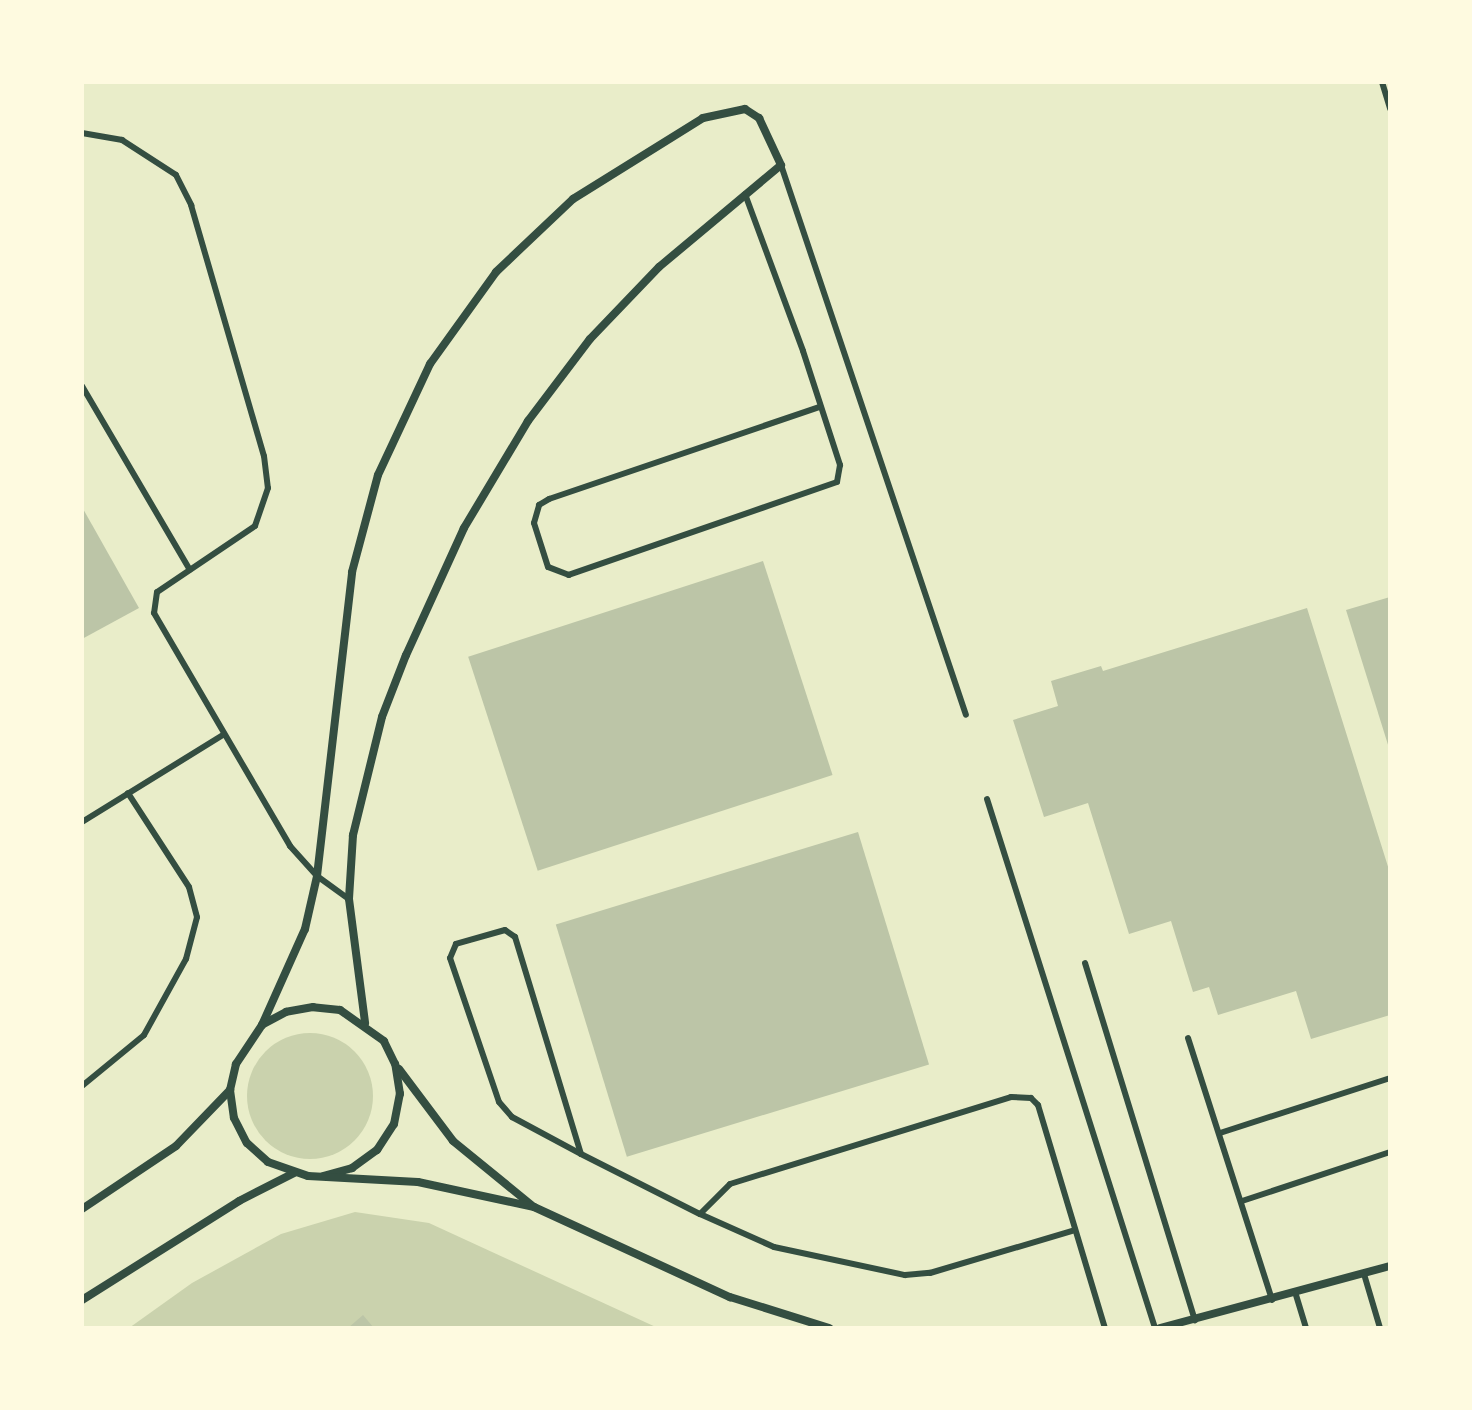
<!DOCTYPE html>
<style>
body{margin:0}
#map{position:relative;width:1472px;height:1410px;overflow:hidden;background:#e9edc9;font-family:"PT Sans Narrow",sans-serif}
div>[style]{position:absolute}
.green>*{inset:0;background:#cad2ad}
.round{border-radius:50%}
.building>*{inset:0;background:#bcc5a7;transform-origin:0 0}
.service>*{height:6px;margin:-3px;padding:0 3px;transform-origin:3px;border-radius:3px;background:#344e41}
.minor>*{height:8px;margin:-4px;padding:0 4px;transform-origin:4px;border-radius:4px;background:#344e41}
span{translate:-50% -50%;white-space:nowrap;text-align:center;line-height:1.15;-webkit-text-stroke:6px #fefae0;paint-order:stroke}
.frame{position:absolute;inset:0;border:84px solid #fefae0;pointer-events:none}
</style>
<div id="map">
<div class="green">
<div class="round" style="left:247px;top:1033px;width:126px;height:126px"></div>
<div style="clip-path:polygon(355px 1212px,429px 1223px,658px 1328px,129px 1328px,192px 1283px,281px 1234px)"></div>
</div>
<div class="building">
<div style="clip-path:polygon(82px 507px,139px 608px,82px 639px)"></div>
<div style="left:763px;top:561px;width:225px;height:310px;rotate:72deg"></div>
<div style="clip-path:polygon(1390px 597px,1390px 748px,1389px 748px,1346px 610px)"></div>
<div style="clip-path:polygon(1307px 608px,1390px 873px,1390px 1015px,1311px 1039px,1296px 991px,1218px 1015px,1209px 987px,1193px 992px,1171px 921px,1129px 934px,1088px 803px,1044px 817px,1013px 720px,1058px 706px,1051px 681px,1101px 666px,1103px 671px)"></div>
<div style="left:858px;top:832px;width:243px;height:316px;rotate:73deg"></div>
<div style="clip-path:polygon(363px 1315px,374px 1328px,348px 1328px)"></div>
</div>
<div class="service">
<div style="left:1382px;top:82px;width:28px;rotate:73deg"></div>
<div style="left:82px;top:133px;width:41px;rotate:9.9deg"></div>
<div style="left:122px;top:140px;width:64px;rotate:32.9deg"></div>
<div style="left:176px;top:175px;width:34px;rotate:63deg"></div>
<div style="left:191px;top:205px;width:261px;rotate:73.8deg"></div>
<div style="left:264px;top:456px;width:32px;rotate:83deg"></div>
<div style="left:268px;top:488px;width:40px;rotate:108.9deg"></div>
<div style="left:255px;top:526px;width:118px;rotate:146deg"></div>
<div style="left:157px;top:592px;width:21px;rotate:98deg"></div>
<div style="left:154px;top:613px;width:270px;rotate:59.7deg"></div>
<div style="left:290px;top:846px;width:40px;rotate:48deg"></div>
<div style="left:317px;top:876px;width:39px;rotate:36deg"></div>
<div style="left:781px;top:165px;width:580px;rotate:71.41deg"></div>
<div style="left:745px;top:194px;width:167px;rotate:69.7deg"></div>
<div style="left:803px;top:351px;width:120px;rotate:72deg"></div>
<div style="left:840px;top:465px;width:17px;rotate:100deg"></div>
<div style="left:837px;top:482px;width:284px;rotate:160.9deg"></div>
<div style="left:569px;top:575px;width:22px;rotate:-159deg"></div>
<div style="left:548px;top:567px;width:46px;rotate:-107.7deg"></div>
<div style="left:534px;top:523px;width:19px;rotate:-74deg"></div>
<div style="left:539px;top:505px;width:12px;rotate:-31deg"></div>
<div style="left:549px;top:499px;width:286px;rotate:-18.8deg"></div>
<div style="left:82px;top:386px;width:213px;rotate:59.6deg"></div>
<div style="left:987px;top:799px;width:555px;rotate:72.38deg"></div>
<div style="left:82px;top:822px;width:166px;rotate:-31.7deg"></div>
<div style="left:1085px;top:963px;width:374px;rotate:72.9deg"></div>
<div style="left:1188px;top:1038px;width:275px;rotate:72.2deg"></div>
<div style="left:82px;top:1086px;width:80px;rotate:-39.4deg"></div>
<div style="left:144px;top:1035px;width:87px;rotate:-61.1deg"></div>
<div style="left:186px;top:959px;width:43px;rotate:-75.3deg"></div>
<div style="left:197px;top:917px;width:31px;rotate:-105deg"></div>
<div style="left:189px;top:887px;width:112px;rotate:-123deg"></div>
<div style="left:1220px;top:1133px;width:179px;rotate:-17.9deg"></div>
<div style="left:581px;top:1154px;width:227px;rotate:-106.9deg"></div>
<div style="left:515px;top:937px;width:12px;rotate:-145deg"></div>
<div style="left:505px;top:930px;width:51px;rotate:164.1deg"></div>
<div style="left:456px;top:944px;width:15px;rotate:113deg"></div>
<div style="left:450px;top:958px;width:152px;rotate:71.2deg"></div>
<div style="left:499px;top:1102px;width:20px;rotate:49deg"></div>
<div style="left:512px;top:1117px;width:78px;rotate:28.2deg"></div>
<div style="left:581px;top:1154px;width:133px;rotate:26.8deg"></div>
<div style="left:700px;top:1214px;width:81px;rotate:24deg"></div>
<div style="left:774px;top:1247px;width:134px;rotate:12.1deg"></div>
<div style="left:905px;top:1275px;width:25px;rotate:-5deg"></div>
<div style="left:930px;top:1273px;width:151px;rotate:-16.5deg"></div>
<div style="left:1242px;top:1201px;width:156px;rotate:-18.3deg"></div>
<div style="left:700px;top:1214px;width:42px;rotate:-45deg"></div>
<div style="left:730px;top:1184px;width:294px;rotate:-17.2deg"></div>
<div style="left:1011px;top:1097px;width:20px;rotate:3deg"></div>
<div style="left:1031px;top:1098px;width:10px;rotate:45deg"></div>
<div style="left:1038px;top:1105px;width:233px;rotate:73.3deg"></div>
<div style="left:1364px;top:1274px;width:56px;rotate:73.5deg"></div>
<div style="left:1296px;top:1295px;width:34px;rotate:73deg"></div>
</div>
<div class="minor">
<div style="left:262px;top:1025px;width:105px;rotate:-65.9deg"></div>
<div style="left:305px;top:929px;width:54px;rotate:-77.2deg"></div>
<div style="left:317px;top:876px;width:306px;rotate:-83.4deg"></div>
<div style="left:352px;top:572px;width:100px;rotate:-75deg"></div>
<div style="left:378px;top:475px;width:123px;rotate:-64.9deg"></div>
<div style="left:430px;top:364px;width:113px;rotate:-54.3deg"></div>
<div style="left:496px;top:272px;width:106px;rotate:-43.5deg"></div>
<div style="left:573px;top:199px;width:153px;rotate:-31.9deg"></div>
<div style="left:703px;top:118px;width:43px;rotate:-12.1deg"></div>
<div style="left:745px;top:109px;width:17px;rotate:33deg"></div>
<div style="left:759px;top:118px;width:52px;rotate:64.9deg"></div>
<div style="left:781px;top:165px;width:159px;rotate:140.1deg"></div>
<div style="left:659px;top:267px;width:100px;rotate:133.8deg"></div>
<div style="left:590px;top:339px;width:103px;rotate:127.1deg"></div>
<div style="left:528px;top:421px;width:125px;rotate:120.9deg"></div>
<div style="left:464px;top:528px;width:140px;rotate:114.5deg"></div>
<div style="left:406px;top:655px;width:66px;rotate:111.2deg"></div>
<div style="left:382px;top:717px;width:122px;rotate:103.8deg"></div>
<div style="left:353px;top:835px;width:64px;rotate:93.6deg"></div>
<div style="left:349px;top:899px;width:125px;rotate:82.6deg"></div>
<div style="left:399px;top:1069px;width:90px;rotate:53.1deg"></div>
<div style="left:453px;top:1141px;width:104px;rotate:39.2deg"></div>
<div style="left:534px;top:1207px;width:216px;rotate:24.7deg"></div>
<div style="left:730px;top:1297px;width:104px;rotate:17.4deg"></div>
<div style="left:323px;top:1176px;width:30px;rotate:-15deg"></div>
<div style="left:352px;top:1168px;width:31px;rotate:-36deg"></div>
<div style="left:377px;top:1150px;width:31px;rotate:-57deg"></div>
<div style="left:394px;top:1124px;width:31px;rotate:-79deg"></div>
<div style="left:400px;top:1094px;width:30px;rotate:-99deg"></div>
<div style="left:395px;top:1064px;width:25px;rotate:-116deg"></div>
<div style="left:384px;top:1041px;width:54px;rotate:-144.8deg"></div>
<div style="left:340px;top:1010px;width:27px;rotate:-174deg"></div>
<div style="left:313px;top:1007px;width:27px;rotate:170deg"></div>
<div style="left:286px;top:1012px;width:27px;rotate:152deg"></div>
<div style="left:262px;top:1025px;width:47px;rotate:123.7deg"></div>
<div style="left:236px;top:1064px;width:27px;rotate:103deg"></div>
<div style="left:230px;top:1090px;width:28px;rotate:82deg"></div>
<div style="left:234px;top:1118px;width:28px;rotate:63deg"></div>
<div style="left:247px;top:1143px;width:28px;rotate:42deg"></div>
<div style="left:268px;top:1162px;width:42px;rotate:19.3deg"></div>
<div style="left:308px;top:1176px;width:110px;rotate:3.1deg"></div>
<div style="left:418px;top:1182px;width:119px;rotate:12.2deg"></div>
<div style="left:82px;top:1209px;width:113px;rotate:-33.8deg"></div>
<div style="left:176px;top:1146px;width:78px;rotate:-46deg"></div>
<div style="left:82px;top:1300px;width:186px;rotate:-32.2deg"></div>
<div style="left:239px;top:1201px;width:62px;rotate:-27deg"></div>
<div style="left:1160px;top:1328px;width:238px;rotate:-15.1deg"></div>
</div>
<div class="frame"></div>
</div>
